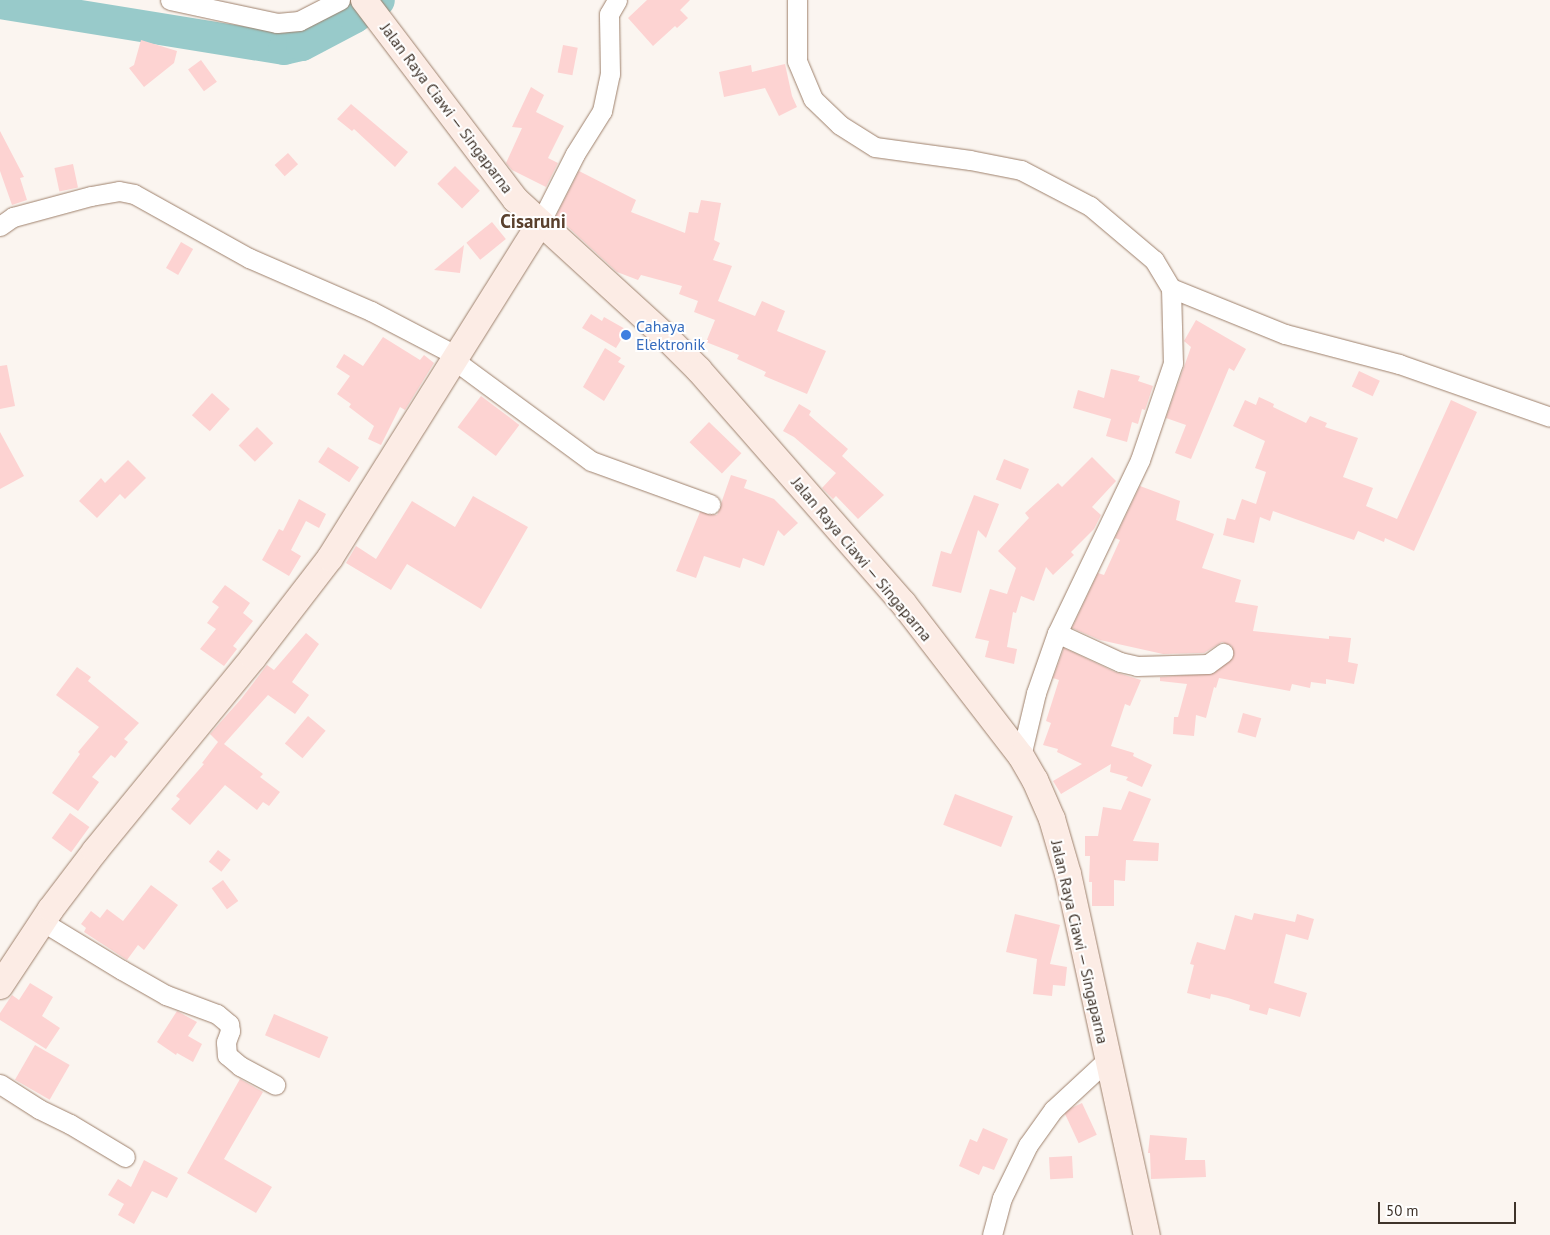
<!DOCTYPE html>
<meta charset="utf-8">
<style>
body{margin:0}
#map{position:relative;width:1550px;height:1235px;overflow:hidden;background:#fbf5f0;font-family:"PT Sans",sans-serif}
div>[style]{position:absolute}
.river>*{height:32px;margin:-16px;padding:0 16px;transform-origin:16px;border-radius:16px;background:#98caca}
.building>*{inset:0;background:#fdd3d2;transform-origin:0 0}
.roads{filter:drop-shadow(0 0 1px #9e816c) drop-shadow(0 0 1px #9e816c)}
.street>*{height:19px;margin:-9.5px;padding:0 9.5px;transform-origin:9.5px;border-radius:9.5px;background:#fff}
.secondary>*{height:26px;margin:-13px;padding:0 13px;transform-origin:13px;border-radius:13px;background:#fcece5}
.dots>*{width:14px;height:14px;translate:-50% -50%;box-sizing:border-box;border:2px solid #fff;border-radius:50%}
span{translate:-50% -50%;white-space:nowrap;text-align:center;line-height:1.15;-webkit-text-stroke:4px #fff;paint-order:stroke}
.street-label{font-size:16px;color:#3f332a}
.shop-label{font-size:16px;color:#366cbe}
.left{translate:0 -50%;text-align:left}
.quarter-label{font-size:19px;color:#59402d;font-weight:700}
.scale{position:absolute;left:1378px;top:1202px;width:138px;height:22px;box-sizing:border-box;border:2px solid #3f332a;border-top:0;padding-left:6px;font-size:15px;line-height:18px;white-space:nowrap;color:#3f332a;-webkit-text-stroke:4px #fff;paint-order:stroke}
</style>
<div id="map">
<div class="river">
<div style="left:0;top:3px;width:288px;rotate:9.2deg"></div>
<div style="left:284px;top:49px;width:18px;rotate:-13deg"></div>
<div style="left:302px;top:45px;width:60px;rotate:-27.8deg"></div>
<div style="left:355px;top:17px;width:29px;rotate:-35deg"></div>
</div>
<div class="building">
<div style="clip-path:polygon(647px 0,690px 0,680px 10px,688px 18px,677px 28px,675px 26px,653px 46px,628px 18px)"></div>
<div style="clip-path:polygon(141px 40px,177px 51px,174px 63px,144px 87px,129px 68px,134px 65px)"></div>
<div style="left:563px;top:45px;width:15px;height:28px;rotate:11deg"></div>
<div style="left:201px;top:60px;width:27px;height:16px;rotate:54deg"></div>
<div style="clip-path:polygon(785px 64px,792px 96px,797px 107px,779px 116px,765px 88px,724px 97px,719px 72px,751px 65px,752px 72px)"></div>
<div style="clip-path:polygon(531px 87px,544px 95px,536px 112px,564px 126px,548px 158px,558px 163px,546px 187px,512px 170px,506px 163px,522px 128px,512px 127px)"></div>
<div style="clip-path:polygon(351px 104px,408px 152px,395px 167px,354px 129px,352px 131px,337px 119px)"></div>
<div style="clip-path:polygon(0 131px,24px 177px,20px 178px,27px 200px,12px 205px,0 171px)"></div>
<div style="left:288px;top:153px;width:15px;height:18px;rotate:48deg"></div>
<div style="left:73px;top:164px;width:24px;height:19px;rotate:78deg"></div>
<div style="left:455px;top:166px;width:35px;height:25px;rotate:45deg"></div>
<div style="clip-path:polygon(579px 171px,636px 200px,631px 212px,685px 233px,689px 212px,698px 213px,701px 200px,721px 203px,714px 240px,720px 243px,713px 260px,732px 266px,718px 301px,755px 316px,762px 301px,785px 311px,777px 331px,826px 351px,807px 394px,764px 376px,766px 372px,737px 359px,739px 355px,706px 342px,715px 320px,694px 312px,698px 301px,679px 294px,682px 286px,641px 275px,638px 280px,617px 272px,556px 216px)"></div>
<div style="left:492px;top:222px;width:22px;height:33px;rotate:51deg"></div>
<div style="left:181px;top:242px;width:14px;height:30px;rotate:30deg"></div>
<div style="clip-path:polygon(464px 245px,460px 273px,434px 270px)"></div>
<div style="clip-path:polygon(591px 314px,602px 321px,604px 317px,627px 330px,616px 348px,582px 328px)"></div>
<div style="clip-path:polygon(1196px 320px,1246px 349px,1234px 371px,1229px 368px,1191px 459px,1175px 453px,1186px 425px,1166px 418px,1191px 347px,1184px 341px)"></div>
<div style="clip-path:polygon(383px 337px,420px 360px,424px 355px,434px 363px,405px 410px,400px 407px,381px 445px,368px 439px,374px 426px,349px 407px,351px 404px,337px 394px,350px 376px,336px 367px,344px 354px,363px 366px)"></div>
<div style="clip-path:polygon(605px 348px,621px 358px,618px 362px,625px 366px,604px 401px,583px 387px)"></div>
<div style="clip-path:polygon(7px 365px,15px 406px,0 409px,0 366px)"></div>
<div style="clip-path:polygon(1111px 369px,1140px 376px,1138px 381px,1153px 386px,1145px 410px,1142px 409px,1138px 424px,1132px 422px,1127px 442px,1106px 436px,1111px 419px,1073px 408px,1078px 390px,1104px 398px)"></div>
<div style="left:1359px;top:371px;width:23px;height:17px;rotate:25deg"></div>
<div style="left:212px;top:393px;width:24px;height:30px;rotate:42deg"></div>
<div style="left:481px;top:396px;width:48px;height:39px;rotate:37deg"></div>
<div style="clip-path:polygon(1259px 397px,1274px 404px,1273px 407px,1306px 423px,1310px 416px,1327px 423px,1325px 427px,1358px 438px,1343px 477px,1373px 488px,1366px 506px,1397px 519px,1451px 400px,1477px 412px,1414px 551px,1385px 538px,1384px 542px,1358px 531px,1354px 540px,1273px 511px,1270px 521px,1260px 517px,1254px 543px,1223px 535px,1227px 518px,1235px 520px,1242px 499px,1256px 504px,1266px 472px,1255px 468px,1265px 441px,1233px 426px,1245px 400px,1256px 405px)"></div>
<div style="clip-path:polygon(799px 404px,811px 411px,809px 415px,848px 449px,842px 456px,884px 495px,858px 519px,836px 496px,833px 499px,822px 488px,836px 473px,794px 437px,783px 431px)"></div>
<div style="left:709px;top:422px;width:45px;height:28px;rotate:44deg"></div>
<div style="left:257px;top:427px;width:23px;height:26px;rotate:45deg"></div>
<div style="clip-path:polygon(0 432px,24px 476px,0 489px)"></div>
<div style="left:328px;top:447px;width:37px;height:18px;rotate:33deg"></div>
<div style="clip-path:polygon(1092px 457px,1116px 481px,1092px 507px,1101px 515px,1094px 529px,1071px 552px,1074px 555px,1053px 575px,1046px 567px,1034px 601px,1021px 596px,1016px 613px,1013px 612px,1007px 647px,1017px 649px,1014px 664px,985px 657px,989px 641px,975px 638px,990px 589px,1007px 594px,1016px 568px,998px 551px,1029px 518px,1025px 513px,1058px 483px,1062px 487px)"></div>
<div style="left:1004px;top:459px;width:27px;height:22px;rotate:22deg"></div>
<div style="clip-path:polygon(128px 460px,146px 478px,125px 499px,120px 494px,97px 518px,79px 501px,101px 478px,105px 483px)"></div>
<div style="clip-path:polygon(731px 475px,747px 480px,744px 488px,774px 499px,798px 523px,784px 536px,778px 530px,764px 566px,743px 558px,740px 568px,704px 556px,696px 578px,676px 571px,700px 512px,717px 515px)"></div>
<div style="clip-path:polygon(1140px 486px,1180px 501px,1176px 520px,1214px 534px,1202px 568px,1241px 580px,1235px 602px,1258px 606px,1253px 631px,1329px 639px,1329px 636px,1351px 638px,1348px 662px,1358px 664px,1354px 684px,1326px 679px,1326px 684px,1311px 682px,1310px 688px,1292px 684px,1290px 691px,1219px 678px,1216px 688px,1214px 687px,1206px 718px,1196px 715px,1194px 736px,1173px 734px,1174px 717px,1178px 717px,1187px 684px,1160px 681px,1160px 677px,1214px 673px,1233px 658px,1232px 646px,1222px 642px,1204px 653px,1163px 654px,1100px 640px,1072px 628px,1098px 573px,1104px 575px,1120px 540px,1115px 538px)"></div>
<div style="clip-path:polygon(974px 495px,999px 504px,986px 538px,978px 530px,961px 593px,932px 586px,941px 551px,951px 554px)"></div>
<div style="clip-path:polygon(473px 496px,528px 527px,481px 609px,407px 564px,391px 590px,346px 563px,356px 546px,376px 559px,412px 501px,455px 527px)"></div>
<div style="clip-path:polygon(299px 499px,326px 514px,319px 528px,306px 521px,291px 550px,301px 556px,289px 576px,262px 560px,279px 529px,283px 531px)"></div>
<div style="clip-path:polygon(225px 585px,250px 603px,243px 613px,253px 621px,233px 646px,237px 649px,224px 666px,200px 649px,216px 629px,207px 623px,219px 607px,212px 602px)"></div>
<div style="clip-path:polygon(306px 633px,319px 644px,292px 682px,309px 695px,295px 714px,268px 695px,224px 744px,263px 774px,260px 777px,280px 792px,269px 806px,263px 802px,257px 810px,225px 785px,190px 825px,171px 809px,180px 799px,176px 796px,204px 764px,202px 763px,218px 742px,210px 734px,241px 699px,267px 665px,274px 670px)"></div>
<div style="clip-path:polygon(1064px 648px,1115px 672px,1141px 680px,1130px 706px,1125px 704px,1111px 746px,1134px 753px,1133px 756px,1152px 765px,1142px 787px,1126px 780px,1128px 777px,1110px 772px,1111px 764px,1061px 794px,1053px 781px,1082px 764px,1057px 752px,1058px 749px,1043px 745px,1051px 723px,1046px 721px,1059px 680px,1053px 678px)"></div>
<div style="clip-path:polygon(77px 667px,91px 677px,88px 681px,139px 723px,124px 739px,128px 742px,115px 758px,111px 755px,92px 777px,99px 782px,78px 811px,52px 793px,80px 754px,78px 752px,99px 727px,56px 695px)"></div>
<div style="left:1243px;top:713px;width:19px;height:20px;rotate:16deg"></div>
<div style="left:308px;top:716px;width:23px;height:36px;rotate:40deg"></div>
<div style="clip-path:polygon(1129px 791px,1151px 799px,1133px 841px,1159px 843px,1158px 861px,1126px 860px,1125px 881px,1114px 880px,1114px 906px,1092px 906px,1092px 882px,1089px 882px,1090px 856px,1085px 856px,1085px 836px,1098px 836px,1103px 807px,1121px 810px)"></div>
<div style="left:955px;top:794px;width:62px;height:33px;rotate:21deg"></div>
<div style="left:70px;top:813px;width:24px;height:31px;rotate:36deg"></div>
<div style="left:218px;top:850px;width:16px;height:15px;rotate:38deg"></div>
<div style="left:223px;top:880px;width:26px;height:14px;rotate:54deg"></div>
<div style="clip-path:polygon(151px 885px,178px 905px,144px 950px,138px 945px,127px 960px,84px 932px,86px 928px,81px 924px,91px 911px,100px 918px,107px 909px,123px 921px)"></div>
<div style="clip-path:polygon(1254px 913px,1295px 922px,1297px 914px,1314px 919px,1308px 940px,1286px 934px,1274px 983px,1307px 993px,1300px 1017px,1269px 1008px,1267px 1015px,1249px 1010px,1250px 1005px,1228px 998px,1211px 994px,1210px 999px,1187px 993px,1194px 965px,1190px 964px,1197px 942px,1225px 950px,1235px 915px,1252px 920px)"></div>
<div style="clip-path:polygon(1015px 914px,1060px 925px,1050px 964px,1067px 967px,1065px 986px,1053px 985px,1052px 996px,1033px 994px,1037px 959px,1006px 952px)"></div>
<div style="clip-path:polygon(30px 983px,53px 997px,42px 1016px,60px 1028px,46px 1049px,0 1020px,0 1013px,12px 995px,19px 1000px)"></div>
<div style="clip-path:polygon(177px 1011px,197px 1022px,188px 1036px,202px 1044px,193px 1062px,177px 1053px,176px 1055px,157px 1042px)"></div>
<div style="left:274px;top:1014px;width:59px;height:23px;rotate:23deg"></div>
<div style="left:35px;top:1045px;width:40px;height:40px;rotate:30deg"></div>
<div style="clip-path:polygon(240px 1079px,263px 1092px,224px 1159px,272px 1187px,256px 1213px,187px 1173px)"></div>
<div style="left:1082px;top:1103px;width:35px;height:20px;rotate:65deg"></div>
<div style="clip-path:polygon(983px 1128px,1008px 1139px,994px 1170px,983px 1166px,979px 1175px,959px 1166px,970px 1139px,977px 1142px)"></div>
<div style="clip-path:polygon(1150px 1135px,1187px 1138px,1185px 1160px,1205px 1160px,1206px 1177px,1151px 1179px,1150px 1153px,1148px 1153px)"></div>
<div style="left:1072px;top:1156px;width:22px;height:23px;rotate:87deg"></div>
<div style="clip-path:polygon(144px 1160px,178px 1178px,167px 1198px,152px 1191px,134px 1224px,118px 1215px,124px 1204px,108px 1195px,118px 1179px,131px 1187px)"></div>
</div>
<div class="roads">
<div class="street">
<div style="left:170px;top:0;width:109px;rotate:12.1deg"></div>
<div style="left:277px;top:23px;width:22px;rotate:-5deg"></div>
<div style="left:299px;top:21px;width:46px;rotate:-27.1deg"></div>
<div style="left:797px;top:0;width:61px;rotate:90deg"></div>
<div style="left:797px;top:61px;width:41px;rotate:67.2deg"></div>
<div style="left:813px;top:99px;width:37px;rotate:44deg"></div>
<div style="left:840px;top:125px;width:41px;rotate:32.2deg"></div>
<div style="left:875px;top:147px;width:96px;rotate:7.8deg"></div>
<div style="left:970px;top:160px;width:52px;rotate:11.1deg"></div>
<div style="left:1021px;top:170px;width:78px;rotate:27.6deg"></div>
<div style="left:1090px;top:206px;width:84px;rotate:40.2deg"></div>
<div style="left:1154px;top:260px;width:33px;rotate:59deg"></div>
<div style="left:1171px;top:288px;width:75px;rotate:88.5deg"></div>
<div style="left:1173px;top:363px;width:102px;rotate:108.8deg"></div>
<div style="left:1140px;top:460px;width:192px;rotate:115.6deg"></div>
<div style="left:1057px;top:633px;width:64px;rotate:109.3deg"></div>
<div style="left:1036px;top:693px;width:65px;rotate:103.4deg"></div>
<div style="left:540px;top:223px;width:77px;rotate:-63.1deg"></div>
<div style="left:575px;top:154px;width:51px;rotate:-57.9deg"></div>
<div style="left:602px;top:111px;width:38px;rotate:-78deg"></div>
<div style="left:610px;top:74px;width:60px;rotate:-91deg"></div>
<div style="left:609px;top:14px;width:16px;rotate:-60deg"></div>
<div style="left:0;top:226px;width:16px;rotate:-35deg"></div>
<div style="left:13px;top:217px;width:81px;rotate:-15.1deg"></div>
<div style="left:91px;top:196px;width:28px;rotate:-10deg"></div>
<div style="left:119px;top:191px;width:15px;rotate:11deg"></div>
<div style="left:134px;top:194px;width:132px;rotate:29.1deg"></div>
<div style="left:249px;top:258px;width:133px;rotate:23.5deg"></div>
<div style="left:371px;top:311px;width:97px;rotate:27.6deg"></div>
<div style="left:1171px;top:288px;width:123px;rotate:22deg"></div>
<div style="left:1285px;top:334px;width:118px;rotate:14.7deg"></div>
<div style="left:1399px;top:364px;width:160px;rotate:19.3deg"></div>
<div style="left:454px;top:360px;width:170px;rotate:36.4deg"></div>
<div style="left:591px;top:461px;width:127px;rotate:19.9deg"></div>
<div style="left:1057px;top:633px;width:69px;rotate:24.7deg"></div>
<div style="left:1120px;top:662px;width:17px;rotate:13deg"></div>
<div style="left:1137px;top:666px;width:71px;rotate:-1.6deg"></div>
<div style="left:1208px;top:664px;width:19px;rotate:-36deg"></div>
<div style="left:43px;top:922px;width:92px;rotate:31.3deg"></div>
<div style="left:122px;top:970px;width:51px;rotate:29.6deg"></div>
<div style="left:166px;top:995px;width:54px;rotate:20.4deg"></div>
<div style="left:217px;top:1014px;width:16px;rotate:40deg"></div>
<div style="left:229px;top:1024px;width:7px;rotate:82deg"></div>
<div style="left:230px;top:1031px;width:12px;rotate:110deg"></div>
<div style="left:226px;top:1042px;width:13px;rotate:86deg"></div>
<div style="left:227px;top:1055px;width:17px;rotate:40deg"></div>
<div style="left:240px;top:1066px;width:40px;rotate:28deg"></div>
<div style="left:0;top:1084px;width:46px;rotate:32.7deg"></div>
<div style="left:39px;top:1109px;width:34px;rotate:26deg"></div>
<div style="left:70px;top:1124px;width:64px;rotate:31deg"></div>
<div style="left:992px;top:1235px;width:38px;rotate:-75deg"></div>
<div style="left:1002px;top:1198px;width:59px;rotate:-63.9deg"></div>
<div style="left:1028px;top:1145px;width:43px;rotate:-54.5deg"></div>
<div style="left:1053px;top:1110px;width:74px;rotate:-42.8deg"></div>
</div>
<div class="secondary">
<div style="left:364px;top:0;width:250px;rotate:52.8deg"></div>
<div style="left:515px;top:199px;width:200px;rotate:42.4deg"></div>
<div style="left:663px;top:334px;width:51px;rotate:45deg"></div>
<div style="left:699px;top:370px;width:310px;rotate:48.8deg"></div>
<div style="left:903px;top:603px;width:193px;rotate:52.4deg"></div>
<div style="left:1021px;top:756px;width:28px;rotate:60deg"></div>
<div style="left:1035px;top:780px;width:43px;rotate:66.4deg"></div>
<div style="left:1052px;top:819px;width:57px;rotate:73.8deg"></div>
<div style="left:1068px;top:874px;width:370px;rotate:77.7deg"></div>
<div style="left:0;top:986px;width:92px;rotate:-56.5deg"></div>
<div style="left:51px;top:909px;width:73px;rotate:-52.8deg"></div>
<div style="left:95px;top:851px;width:249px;rotate:-50.7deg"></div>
<div style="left:253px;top:658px;width:126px;rotate:-52.4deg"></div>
<div style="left:330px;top:558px;width:395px;rotate:-57.9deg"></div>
</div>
</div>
<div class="dots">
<div style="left:626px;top:335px;background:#3f7fe0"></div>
</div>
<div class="street-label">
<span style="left:447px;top:108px;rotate:53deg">Jalan Raya Ciawi — Singaparna</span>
<span style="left:862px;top:559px;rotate:50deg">Jalan Raya Ciawi — Singaparna</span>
<span style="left:1080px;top:942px;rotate:77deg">Jalan Raya Ciawi — Singaparna</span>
</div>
<div class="shop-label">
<span class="left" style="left:636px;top:335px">Cahaya<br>Elektronik</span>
</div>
<div class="quarter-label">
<span style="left:533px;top:222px">Cisaruni</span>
</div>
<div class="scale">50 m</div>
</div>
